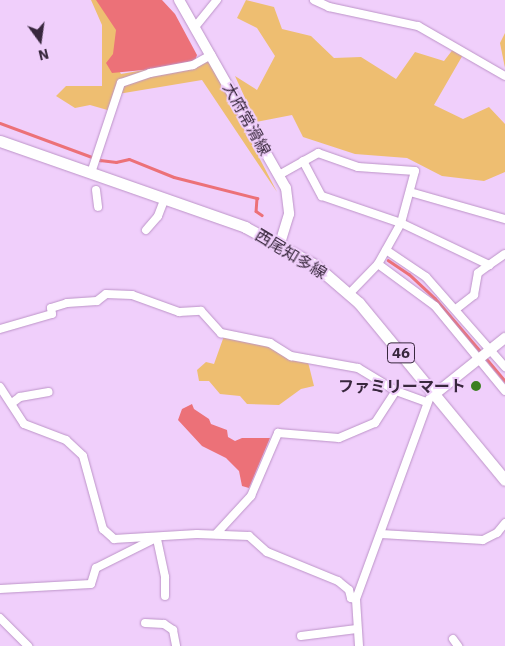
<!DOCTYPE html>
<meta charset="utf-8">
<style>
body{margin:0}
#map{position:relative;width:505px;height:646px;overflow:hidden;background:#f0cffb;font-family:"IBM Plex Sans","Noto Sans JP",sans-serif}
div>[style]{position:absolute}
.green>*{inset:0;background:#eebe71}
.water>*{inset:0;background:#ec7178}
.stream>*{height:2.5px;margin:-1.25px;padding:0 1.25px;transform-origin:1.25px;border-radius:1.25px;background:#ec7178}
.roads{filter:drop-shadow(0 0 1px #bc93c8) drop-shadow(0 0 1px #bc93c8)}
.street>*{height:8px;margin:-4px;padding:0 4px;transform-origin:4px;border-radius:4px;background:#fff}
.secondary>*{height:10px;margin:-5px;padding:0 5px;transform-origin:5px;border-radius:5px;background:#fff}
.primary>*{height:11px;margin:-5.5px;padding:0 5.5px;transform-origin:5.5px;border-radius:5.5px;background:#fff}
.dots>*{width:14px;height:14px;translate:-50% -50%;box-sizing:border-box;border:2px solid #f0cffb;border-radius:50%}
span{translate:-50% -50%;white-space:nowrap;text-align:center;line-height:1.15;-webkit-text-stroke:4px #f0cffb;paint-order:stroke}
.shield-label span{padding:1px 4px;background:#f0cffb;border:1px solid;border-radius:4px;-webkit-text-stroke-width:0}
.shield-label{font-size:15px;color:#38273d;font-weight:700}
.street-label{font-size:16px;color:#38273d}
.poi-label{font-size:16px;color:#38273d;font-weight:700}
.right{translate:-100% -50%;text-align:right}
.north{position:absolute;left:15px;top:15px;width:50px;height:50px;-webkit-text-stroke:4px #f0cffb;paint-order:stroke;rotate:166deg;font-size:14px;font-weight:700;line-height:20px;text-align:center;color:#38273d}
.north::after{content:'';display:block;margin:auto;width:18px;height:22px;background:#38273d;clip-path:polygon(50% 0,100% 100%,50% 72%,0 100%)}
</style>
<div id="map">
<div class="green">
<div style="clip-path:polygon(91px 0,105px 0,122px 37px,116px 65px,121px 74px,208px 59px,277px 192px,202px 80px,118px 94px,111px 111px,90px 105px,75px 108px,56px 96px,66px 86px,102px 86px,102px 25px)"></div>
<div style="clip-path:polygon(246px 0,274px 7px,282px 29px,311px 36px,334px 58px,361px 57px,396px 79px,415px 52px,444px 61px,454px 48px,464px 53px,434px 105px,463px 119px,489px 107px,505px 124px,505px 172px,484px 181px,442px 176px,407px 158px,355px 154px,303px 137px,292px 115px,256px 122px,235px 76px,257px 90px,275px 56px,257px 28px,237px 18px)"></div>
<div style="clip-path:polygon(505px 33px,505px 68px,500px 43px)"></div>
<div style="clip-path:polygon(224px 336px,267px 339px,308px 362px,314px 386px,301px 389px,279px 405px,247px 404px,240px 396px,220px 394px,209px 381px,199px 381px,197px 370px,206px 362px,214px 364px)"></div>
</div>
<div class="water">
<div style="clip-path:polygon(96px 0,162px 0,175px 14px,197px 55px,195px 61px,164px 68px,112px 73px,106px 63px,113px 54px,116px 30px)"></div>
<div style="clip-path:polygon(192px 404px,194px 409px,209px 419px,211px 424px,227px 430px,228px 437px,235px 441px,242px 438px,270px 438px,249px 488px,242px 486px,239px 471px,226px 458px,202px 446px,178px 420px,182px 409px)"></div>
</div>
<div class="stream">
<div style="left:0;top:123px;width:107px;rotate:20.3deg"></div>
<div style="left:100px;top:160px;width:16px;rotate:7deg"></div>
<div style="left:116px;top:162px;width:13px;rotate:-13deg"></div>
<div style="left:129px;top:159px;width:48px;rotate:21.8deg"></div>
<div style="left:174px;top:177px;width:86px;rotate:14.2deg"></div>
<div style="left:257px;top:198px;width:13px;rotate:94deg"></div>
<div style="left:256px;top:211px;width:7px;rotate:34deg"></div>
<div style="left:388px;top:260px;width:25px;rotate:34deg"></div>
<div style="left:409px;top:274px;width:35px;rotate:43deg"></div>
<div style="left:435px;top:298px;width:72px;rotate:49.5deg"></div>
<div style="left:486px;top:358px;width:30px;rotate:50deg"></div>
</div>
<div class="roads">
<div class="street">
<div style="left:314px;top:0;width:17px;rotate:25deg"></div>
<div style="left:329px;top:7px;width:91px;rotate:12.1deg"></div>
<div style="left:418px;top:26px;width:100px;rotate:29.9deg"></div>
<div style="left:195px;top:27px;width:35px;rotate:-51deg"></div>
<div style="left:303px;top:161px;width:40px;rotate:62deg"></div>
<div style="left:322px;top:196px;width:83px;rotate:18.9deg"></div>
<div style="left:401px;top:223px;width:98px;rotate:25.5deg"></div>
<div style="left:489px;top:265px;width:19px;rotate:-35deg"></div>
<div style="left:91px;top:173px;width:95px;rotate:-71.6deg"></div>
<div style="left:121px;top:83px;width:31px;rotate:-19deg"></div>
<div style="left:150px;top:73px;width:44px;rotate:-10.5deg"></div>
<div style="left:193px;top:65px;width:21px;rotate:-29deg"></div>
<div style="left:279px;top:175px;width:45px;rotate:-29.4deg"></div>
<div style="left:318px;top:153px;width:42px;rotate:19.3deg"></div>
<div style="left:358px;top:167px;width:57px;rotate:4deg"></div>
<div style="left:415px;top:171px;width:54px;rotate:105.1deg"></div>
<div style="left:401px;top:223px;width:47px;rotate:119.3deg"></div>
<div style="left:378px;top:264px;width:40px;rotate:134deg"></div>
<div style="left:96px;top:190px;width:17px;rotate:83deg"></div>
<div style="left:410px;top:192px;width:99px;rotate:15.9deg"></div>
<div style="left:146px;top:230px;width:18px;rotate:-49deg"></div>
<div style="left:158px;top:216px;width:19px;rotate:-69deg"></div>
<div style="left:386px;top:250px;width:48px;rotate:34deg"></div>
<div style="left:426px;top:277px;width:120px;rotate:48.7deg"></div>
<div style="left:378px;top:264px;width:71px;rotate:36.4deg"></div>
<div style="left:435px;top:306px;width:110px;rotate:50.5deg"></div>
<div style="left:456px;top:309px;width:23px;rotate:-38deg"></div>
<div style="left:474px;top:295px;width:22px;rotate:-80deg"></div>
<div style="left:478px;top:273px;width:14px;rotate:-36deg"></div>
<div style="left:0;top:329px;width:54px;rotate:-16.1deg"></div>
<div style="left:52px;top:314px;width:6px;rotate:-99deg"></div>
<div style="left:51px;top:308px;width:17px;rotate:-17deg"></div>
<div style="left:67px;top:303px;width:30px;rotate:-4deg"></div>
<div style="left:97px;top:301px;width:11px;rotate:-38deg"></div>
<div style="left:106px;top:294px;width:26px;rotate:2deg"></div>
<div style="left:132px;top:295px;width:50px;rotate:19.9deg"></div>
<div style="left:179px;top:312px;width:22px;rotate:-3deg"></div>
<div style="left:201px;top:311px;width:30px;rotate:48deg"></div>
<div style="left:221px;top:333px;width:50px;rotate:11.5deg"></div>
<div style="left:270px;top:343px;width:25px;rotate:32deg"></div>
<div style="left:291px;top:356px;width:68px;rotate:10.2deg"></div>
<div style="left:358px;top:368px;width:44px;rotate:31.2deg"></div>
<div style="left:396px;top:391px;width:33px;rotate:20deg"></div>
<div style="left:0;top:387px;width:44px;rotate:57deg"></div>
<div style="left:24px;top:424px;width:45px;rotate:20.9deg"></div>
<div style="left:66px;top:440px;width:23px;rotate:43deg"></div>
<div style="left:83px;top:456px;width:76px;rotate:74.7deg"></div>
<div style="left:103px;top:529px;width:15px;rotate:42deg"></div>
<div style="left:114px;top:539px;width:83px;rotate:-3.4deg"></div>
<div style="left:197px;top:534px;width:52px;rotate:2.2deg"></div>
<div style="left:249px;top:536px;width:24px;rotate:42deg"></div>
<div style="left:267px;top:552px;width:77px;rotate:22.2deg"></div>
<div style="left:338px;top:581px;width:14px;rotate:39deg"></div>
<div style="left:349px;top:590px;width:8px;rotate:76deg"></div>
<div style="left:351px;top:598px;width:5px;rotate:11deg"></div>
<div style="left:12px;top:403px;width:10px;rotate:-37deg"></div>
<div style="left:20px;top:397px;width:29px;rotate:-10deg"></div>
<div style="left:216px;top:534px;width:52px;rotate:-47.4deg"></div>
<div style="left:251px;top:496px;width:69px;rotate:-66.8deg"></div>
<div style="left:278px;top:433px;width:61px;rotate:4.7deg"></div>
<div style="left:339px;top:438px;width:39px;rotate:-23deg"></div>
<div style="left:375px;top:423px;width:38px;rotate:-57deg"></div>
<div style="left:381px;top:534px;width:102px;rotate:3.4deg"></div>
<div style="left:483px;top:540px;width:16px;rotate:-27deg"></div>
<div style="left:497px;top:533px;width:13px;rotate:-51deg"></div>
<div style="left:157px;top:539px;width:39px;rotate:78deg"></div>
<div style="left:165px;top:577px;width:19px;rotate:90deg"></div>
<div style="left:0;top:589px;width:91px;rotate:-3.1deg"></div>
<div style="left:91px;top:584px;width:17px;rotate:-73deg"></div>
<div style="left:96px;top:568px;width:65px;rotate:-26.6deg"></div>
<div style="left:0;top:618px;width:40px;rotate:45deg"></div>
<div style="left:145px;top:623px;width:19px;rotate:3deg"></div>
<div style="left:164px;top:624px;width:11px;rotate:34deg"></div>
<div style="left:173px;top:630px;width:16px;rotate:79deg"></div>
<div style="left:301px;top:636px;width:56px;rotate:-7.1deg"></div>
<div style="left:453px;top:639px;width:9px;rotate:54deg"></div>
<div style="left:359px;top:646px;width:47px;rotate:-93.7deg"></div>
<div style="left:356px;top:599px;width:213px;rotate:-69.9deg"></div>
</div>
<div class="secondary">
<div style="left:179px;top:0;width:216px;rotate:60.4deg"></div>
<div style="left:286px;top:188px;width:26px;rotate:83deg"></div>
<div style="left:289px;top:214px;width:31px;rotate:107deg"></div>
<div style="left:435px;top:394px;width:90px;rotate:-38.7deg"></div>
</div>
<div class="primary">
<div style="left:0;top:141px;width:260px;rotate:19.3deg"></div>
<div style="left:245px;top:227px;width:80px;rotate:28.5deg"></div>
<div style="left:315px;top:265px;width:58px;rotate:40.8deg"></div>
<div style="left:359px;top:303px;width:229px;rotate:50.5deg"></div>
</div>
</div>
<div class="dots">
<div style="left:476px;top:386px;background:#3c7f21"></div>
</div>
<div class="shield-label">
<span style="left:401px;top:353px">46</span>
</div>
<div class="street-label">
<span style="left:247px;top:119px;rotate:61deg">大府常滑線</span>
<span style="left:291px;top:254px;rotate:31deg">西尾知多線</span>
</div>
<div class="poi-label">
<span class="right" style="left:466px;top:386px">ファミリーマート</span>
</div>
<div class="north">N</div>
</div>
